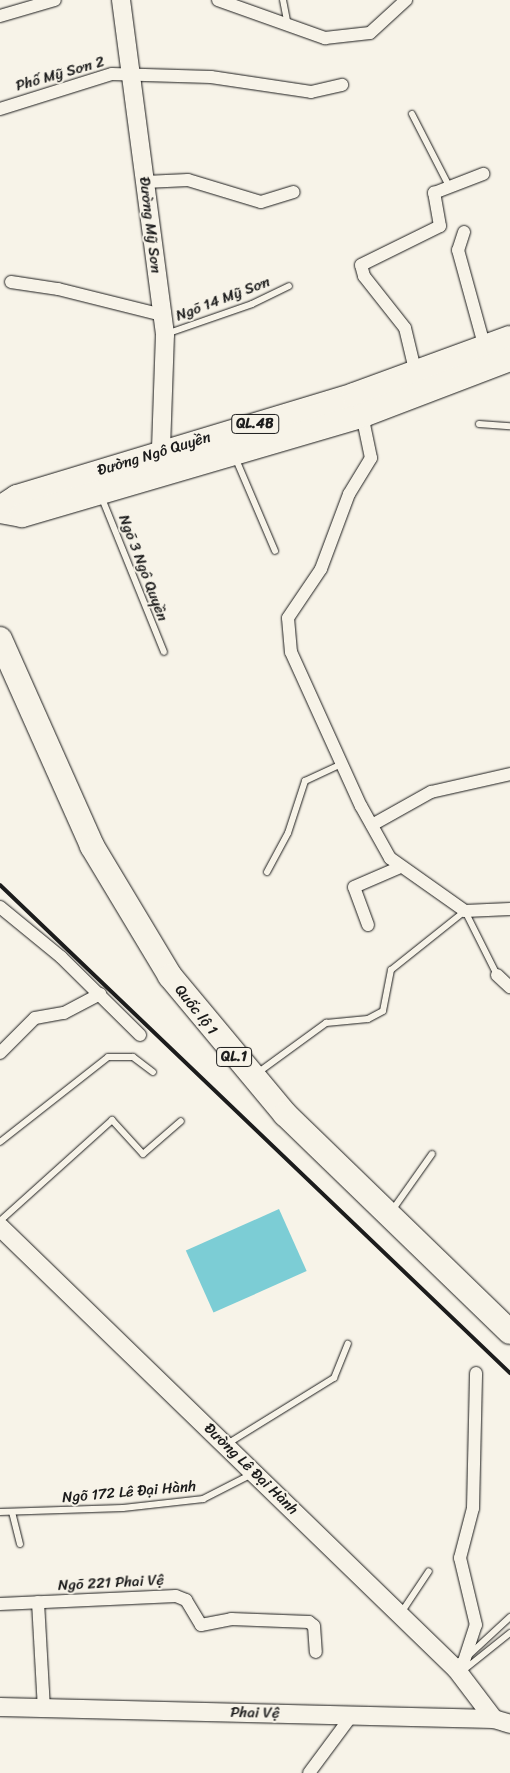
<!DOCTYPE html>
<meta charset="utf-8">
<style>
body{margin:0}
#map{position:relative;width:510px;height:1773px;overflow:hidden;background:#f7f3e8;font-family:Sriracha,sans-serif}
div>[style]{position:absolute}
.water>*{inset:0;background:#7ccdd5;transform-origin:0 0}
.roads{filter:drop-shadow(0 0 1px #1c1c1c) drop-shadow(0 0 1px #1c1c1c)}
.lane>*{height:6px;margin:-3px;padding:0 3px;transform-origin:3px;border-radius:3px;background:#f7f3e8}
.street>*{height:12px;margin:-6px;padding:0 6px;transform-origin:6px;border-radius:6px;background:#f7f3e8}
.secondary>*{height:18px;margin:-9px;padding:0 9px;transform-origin:9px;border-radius:9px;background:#f7f3e8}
.highway>*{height:24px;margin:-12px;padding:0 12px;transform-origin:12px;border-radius:12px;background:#f7f3e8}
.rail>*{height:4px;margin:-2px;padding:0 2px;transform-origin:2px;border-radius:2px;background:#1c1c1c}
span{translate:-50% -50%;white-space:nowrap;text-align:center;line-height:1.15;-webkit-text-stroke:4px #f7f3e8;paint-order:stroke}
.shield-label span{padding:1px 4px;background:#f7f3e8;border:1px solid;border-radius:4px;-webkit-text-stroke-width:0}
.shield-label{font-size:14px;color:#1c1c1c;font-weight:700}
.street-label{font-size:15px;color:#1c1c1c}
</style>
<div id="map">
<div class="water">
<div style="left:279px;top:1209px;width:68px;height:102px;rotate:66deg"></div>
</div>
<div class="roads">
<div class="lane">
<div style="left:283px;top:0;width:25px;rotate:79deg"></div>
<div style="left:412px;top:114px;width:81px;rotate:62.8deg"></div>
<div style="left:166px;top:334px;width:91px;rotate:-19.2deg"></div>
<div style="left:252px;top:304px;width:41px;rotate:-25.9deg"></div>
<div style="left:479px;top:424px;width:31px;rotate:4deg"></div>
<div style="left:235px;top:457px;width:102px;rotate:66.9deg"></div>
<div style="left:101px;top:496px;width:168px;rotate:68deg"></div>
<div style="left:267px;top:872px;width:44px;rotate:-61.7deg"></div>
<div style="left:288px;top:833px;width:55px;rotate:-71.9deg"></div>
<div style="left:305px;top:781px;width:40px;rotate:-25deg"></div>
<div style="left:256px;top:1074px;width:87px;rotate:-36.1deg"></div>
<div style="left:326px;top:1023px;width:42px;rotate:-5.4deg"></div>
<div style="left:368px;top:1019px;width:17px;rotate:-28deg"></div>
<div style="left:383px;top:1011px;width:42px;rotate:-79deg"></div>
<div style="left:391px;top:970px;width:95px;rotate:-38.6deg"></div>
<div style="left:465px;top:911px;width:72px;rotate:63.4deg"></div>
<div style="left:0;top:1142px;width:137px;rotate:-38.2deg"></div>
<div style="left:108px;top:1057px;width:25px"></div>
<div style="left:133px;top:1057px;width:25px;rotate:37deg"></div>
<div style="left:391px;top:1212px;width:71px;rotate:-54.7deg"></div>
<div style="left:0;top:1221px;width:151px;rotate:-42deg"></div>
<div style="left:112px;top:1120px;width:46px;rotate:47.6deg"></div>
<div style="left:143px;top:1154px;width:50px;rotate:-41deg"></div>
<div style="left:227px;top:1444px;width:126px;rotate:-31.7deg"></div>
<div style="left:334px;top:1378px;width:37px;rotate:-68deg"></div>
<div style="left:0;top:1512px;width:123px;rotate:-1.9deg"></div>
<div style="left:123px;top:1508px;width:81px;rotate:-6.4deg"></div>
<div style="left:203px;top:1499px;width:55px;rotate:-27deg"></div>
<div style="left:12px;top:1512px;width:33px;rotate:76deg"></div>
<div style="left:401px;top:1613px;width:50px;rotate:-56.3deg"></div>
<div style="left:469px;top:1655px;width:56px;rotate:-42.8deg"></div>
<div style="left:460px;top:1673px;width:64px;rotate:-38.7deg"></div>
</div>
<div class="street">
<div style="left:218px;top:0;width:114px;rotate:19.6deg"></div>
<div style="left:325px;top:38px;width:45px;rotate:-6.3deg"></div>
<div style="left:370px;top:33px;width:49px;rotate:-42.5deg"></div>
<div style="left:0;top:16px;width:57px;rotate:-16.2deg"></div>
<div style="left:0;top:109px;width:117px;rotate:-17.4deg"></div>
<div style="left:112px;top:74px;width:99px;rotate:1.7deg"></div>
<div style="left:211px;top:77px;width:101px;rotate:8.5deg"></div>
<div style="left:311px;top:92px;width:32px;rotate:-13deg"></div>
<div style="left:145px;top:182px;width:43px;rotate:-2.7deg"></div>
<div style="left:188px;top:180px;width:76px;rotate:16.8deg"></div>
<div style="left:261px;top:202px;width:34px;rotate:-17deg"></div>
<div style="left:464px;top:232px;width:19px;rotate:108deg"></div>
<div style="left:458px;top:250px;width:102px;rotate:74.6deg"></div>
<div style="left:11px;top:282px;width:48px;rotate:8.5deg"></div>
<div style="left:58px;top:289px;width:107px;rotate:14deg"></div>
<div style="left:416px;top:374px;width:47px;rotate:-103.4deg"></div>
<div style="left:405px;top:328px;width:66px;rotate:-128.3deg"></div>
<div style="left:364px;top:276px;width:11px;rotate:-105deg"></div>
<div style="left:361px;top:265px;width:88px;rotate:-26.3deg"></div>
<div style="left:440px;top:226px;width:34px;rotate:-100deg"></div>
<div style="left:434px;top:193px;width:53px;rotate:-21.2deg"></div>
<div style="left:361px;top:410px;width:49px;rotate:78.2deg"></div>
<div style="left:371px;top:458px;width:42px;rotate:121.4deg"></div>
<div style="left:349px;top:494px;width:80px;rotate:110.5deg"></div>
<div style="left:321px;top:569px;width:59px;rotate:124deg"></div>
<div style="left:288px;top:618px;width:34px;rotate:85deg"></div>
<div style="left:291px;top:652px;width:169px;rotate:65.6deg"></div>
<div style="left:361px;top:806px;width:60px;rotate:60.9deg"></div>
<div style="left:390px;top:858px;width:92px;rotate:35.2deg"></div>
<div style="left:465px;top:911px;width:45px;rotate:-2.5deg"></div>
<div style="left:372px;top:825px;width:68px;rotate:-29.2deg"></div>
<div style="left:431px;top:792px;width:81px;rotate:-12.8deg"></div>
<div style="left:0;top:907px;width:79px;rotate:39.3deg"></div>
<div style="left:61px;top:957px;width:111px;rotate:44.6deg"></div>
<div style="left:368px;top:925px;width:40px;rotate:-110.2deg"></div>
<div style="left:354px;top:887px;width:48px;rotate:-23.4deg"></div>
<div style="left:497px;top:975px;width:18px;rotate:43deg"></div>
<div style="left:0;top:1053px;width:49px;rotate:-45deg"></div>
<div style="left:35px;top:1018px;width:29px;rotate:-10deg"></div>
<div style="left:64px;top:1013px;width:41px;rotate:-27.8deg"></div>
<div style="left:38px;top:1602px;width:106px;rotate:86.8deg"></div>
<div style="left:0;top:1604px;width:176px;rotate:-2.6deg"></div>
<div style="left:176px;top:1596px;width:11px;rotate:22deg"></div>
<div style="left:186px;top:1600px;width:29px;rotate:59deg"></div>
<div style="left:201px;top:1625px;width:31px;rotate:-11deg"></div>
<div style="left:231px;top:1619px;width:78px;rotate:2.2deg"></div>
<div style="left:309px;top:1622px;width:6px;rotate:39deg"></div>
<div style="left:314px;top:1626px;width:26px;rotate:86deg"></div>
<div style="left:456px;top:1669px;width:11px;rotate:-45deg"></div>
<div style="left:464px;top:1661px;width:38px;rotate:-72deg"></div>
<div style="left:476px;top:1625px;width:69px;rotate:-103.4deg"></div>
<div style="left:460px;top:1558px;width:52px;rotate:-75.4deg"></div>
<div style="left:473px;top:1508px;width:135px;rotate:-88.7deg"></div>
<div style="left:309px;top:1773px;width:72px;rotate:-53.4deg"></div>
</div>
<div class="secondary">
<div style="left:121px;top:0;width:337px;rotate:82.5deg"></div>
<div style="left:165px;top:334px;width:117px;rotate:92deg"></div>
<div style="left:0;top:1227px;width:635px;rotate:44.11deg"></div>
<div style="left:456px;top:1669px;width:63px;rotate:52.8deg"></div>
<div style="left:0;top:1707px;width:494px;rotate:1.4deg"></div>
<div style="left:494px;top:1719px;width:17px;rotate:17deg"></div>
</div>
<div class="highway">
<div style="left:0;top:508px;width:20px;rotate:-33deg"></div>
<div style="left:17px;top:497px;width:352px;rotate:-16.8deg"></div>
<div style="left:354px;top:395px;width:166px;rotate:-20.1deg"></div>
<div style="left:0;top:511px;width:22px;rotate:10deg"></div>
<div style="left:22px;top:515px;width:355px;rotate:-16.3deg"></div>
<div style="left:363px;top:415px;width:157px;rotate:-20.9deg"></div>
<div style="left:0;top:639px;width:227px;rotate:66deg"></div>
<div style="left:92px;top:846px;width:152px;rotate:59deg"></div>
<div style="left:170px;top:976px;width:180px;rotate:50.2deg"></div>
<div style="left:285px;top:1114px;width:313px;rotate:44.1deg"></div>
</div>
</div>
<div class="rail">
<div style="left:0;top:885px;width:706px;rotate:43.74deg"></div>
</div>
<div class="shield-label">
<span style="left:255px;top:424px">QL.4B</span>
<span style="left:234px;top:1057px">QL.1</span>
</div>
<div class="street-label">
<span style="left:60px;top:74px;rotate:-16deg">Phố Mỹ Sơn 2</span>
<span style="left:150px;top:225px;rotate:83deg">Đường Mỹ Sơn</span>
<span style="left:223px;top:299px;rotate:-21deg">Ngõ 14 Mỹ Sơn</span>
<span style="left:154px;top:454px;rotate:-17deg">Đường Ngô Quyền</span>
<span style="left:143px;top:568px;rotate:69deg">Ngõ 3 Ngô Quyền</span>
<span style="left:196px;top:1010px;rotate:52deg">Quốc lộ 1</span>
<span style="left:251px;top:1469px;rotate:44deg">Đường Lê Đại Hành</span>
<span style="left:129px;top:1492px;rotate:-5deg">Ngõ 172 Lê Đại Hành</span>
<span style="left:111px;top:1583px;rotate:-3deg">Ngõ 221 Phai Vệ</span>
<span style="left:255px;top:1713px;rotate:1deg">Phai Vệ</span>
</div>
</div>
